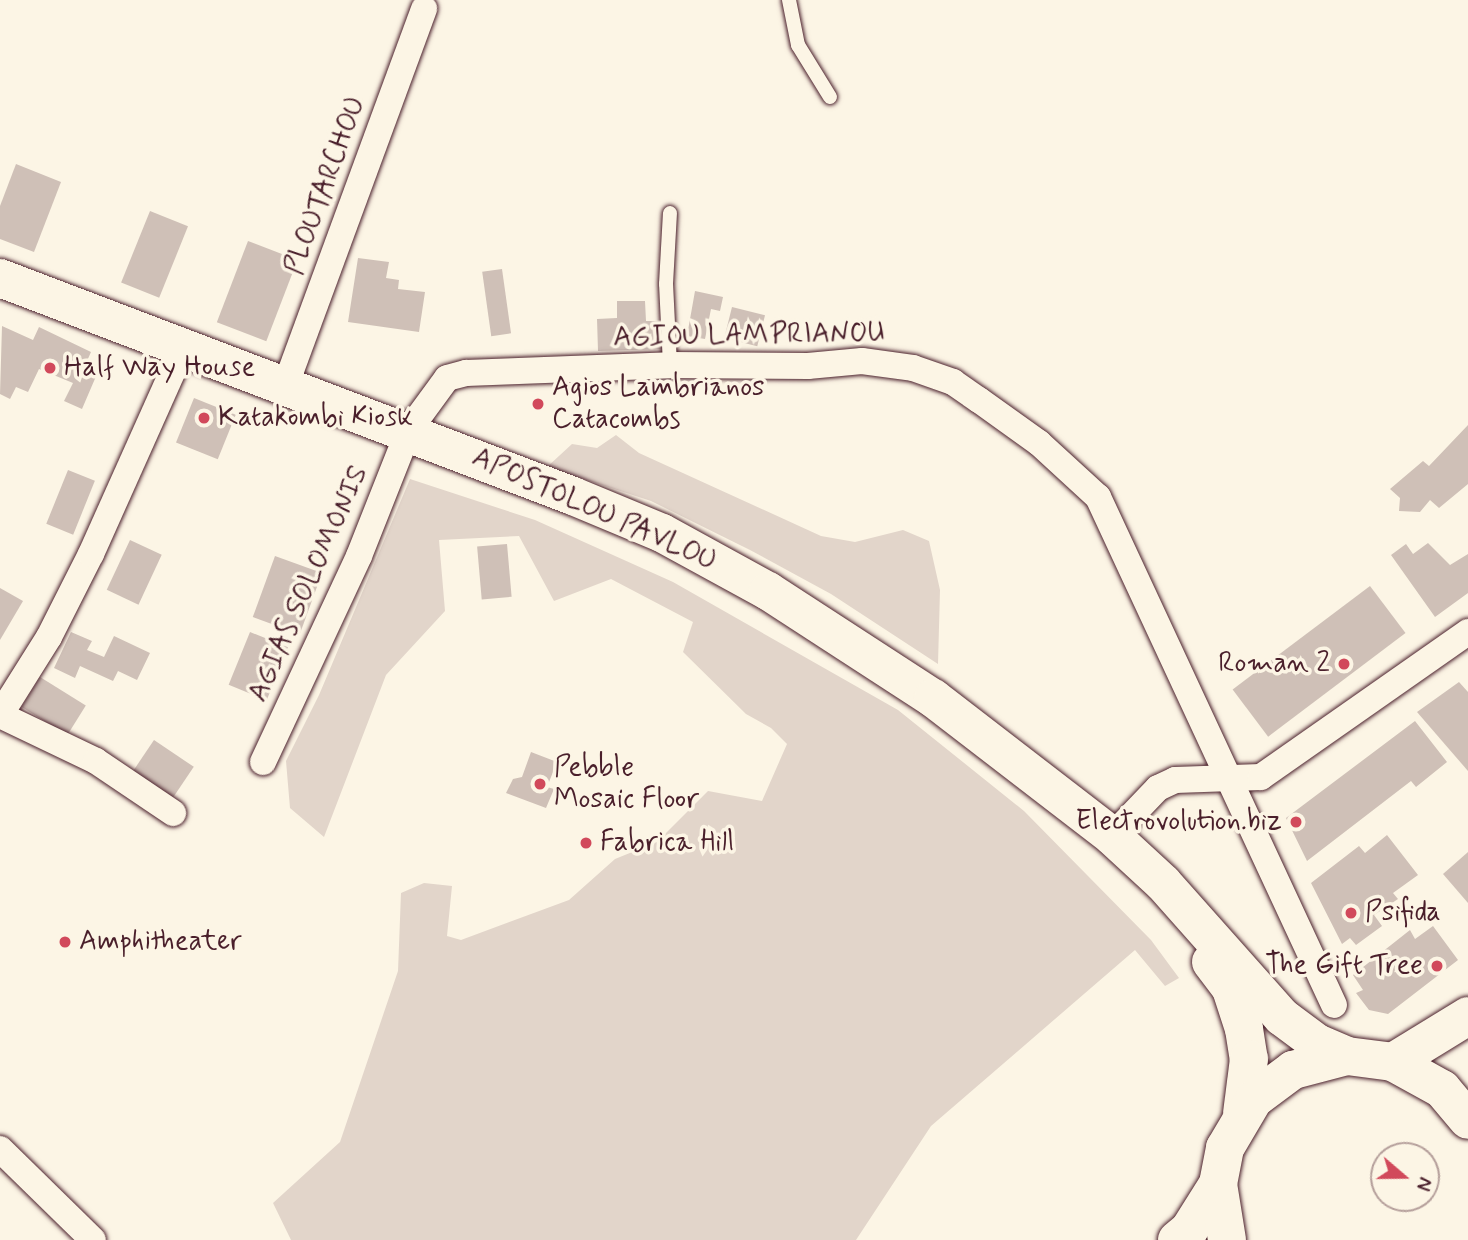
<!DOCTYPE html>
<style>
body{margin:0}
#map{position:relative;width:1468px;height:1240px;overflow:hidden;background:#fcf5e5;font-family:Mynerve,sans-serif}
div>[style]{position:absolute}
.green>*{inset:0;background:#e2d5ca}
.building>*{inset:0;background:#cfc0b7;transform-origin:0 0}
.roads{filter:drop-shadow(0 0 2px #4a1f2b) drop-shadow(0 0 2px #4a1f2b)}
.service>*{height:14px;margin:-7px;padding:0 7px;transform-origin:7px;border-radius:7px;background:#fcf5e5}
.minor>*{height:26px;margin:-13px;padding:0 13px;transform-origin:13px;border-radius:13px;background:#fcf5e5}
.secondary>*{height:38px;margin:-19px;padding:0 19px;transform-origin:19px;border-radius:19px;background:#fcf5e5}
.dots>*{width:19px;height:19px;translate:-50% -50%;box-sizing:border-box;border:4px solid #fcf5e5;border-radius:50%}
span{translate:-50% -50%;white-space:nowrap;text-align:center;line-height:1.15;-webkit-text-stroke:7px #fcf5e5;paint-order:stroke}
.street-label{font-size:28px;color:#4a1f2b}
.poi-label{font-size:28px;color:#4a1f2b}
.left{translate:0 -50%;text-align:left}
.right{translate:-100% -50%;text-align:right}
.north{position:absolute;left:1370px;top:1142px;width:70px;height:70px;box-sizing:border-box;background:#fcf5e5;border:2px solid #b59f9b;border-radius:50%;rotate:110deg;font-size:19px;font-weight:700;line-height:28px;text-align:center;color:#4a1f2b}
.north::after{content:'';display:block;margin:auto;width:24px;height:32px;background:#d1495b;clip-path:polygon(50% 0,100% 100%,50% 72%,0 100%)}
</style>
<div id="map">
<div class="green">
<div style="clip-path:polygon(616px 435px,639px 453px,821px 536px,855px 542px,903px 530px,929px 541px,940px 590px,938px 664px,831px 594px,750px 550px,651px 501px,547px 467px,572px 444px,597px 448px)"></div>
<div style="clip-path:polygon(410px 479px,535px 520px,673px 582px,898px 710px,1024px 811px,1151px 940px,1179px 978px,1165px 986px,1135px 950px,931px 1126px,856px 1240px,291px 1240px,273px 1203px,340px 1142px,398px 971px,401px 893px,424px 883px,452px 886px,447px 936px,461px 940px,569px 900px,615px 859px,657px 842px,708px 791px,762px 801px,787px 744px,771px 728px,746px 714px,683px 652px,693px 622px,611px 579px,554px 601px,519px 536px,439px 540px,445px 611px,386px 675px,324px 837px,290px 808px,286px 761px,319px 695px)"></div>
</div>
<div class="building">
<div style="clip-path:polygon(16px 164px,61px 182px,34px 252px,0 239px,0 206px)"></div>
<div style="left:150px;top:211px;width:41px;height:77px;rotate:22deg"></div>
<div style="left:248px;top:241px;width:53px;height:87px;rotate:21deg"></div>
<div style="clip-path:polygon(358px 258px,389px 262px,386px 278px,399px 280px,398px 289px,425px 292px,419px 332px,348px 322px)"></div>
<div style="left:502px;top:269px;width:65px;height:20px;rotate:82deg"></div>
<div style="clip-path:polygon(695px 291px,723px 297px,720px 311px,711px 309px,705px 339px,687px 336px)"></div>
<div style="clip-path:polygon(617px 301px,645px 301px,646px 321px,665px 321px,666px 349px,598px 351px,597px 319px,617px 318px)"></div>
<div style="left:732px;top:307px;width:34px;height:32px;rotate:14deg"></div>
<div style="clip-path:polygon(2px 326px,33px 340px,39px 327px,91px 352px,87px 361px,100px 367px,82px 409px,64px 401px,73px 383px,39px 369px,28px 392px,16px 387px,10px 399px,0 394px)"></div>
<div style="left:194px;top:398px;width:45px;height:48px;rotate:22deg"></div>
<div style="clip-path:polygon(1468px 425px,1468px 484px,1439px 508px,1430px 500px,1420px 512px,1399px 511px,1400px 498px,1390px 489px,1423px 461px,1429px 466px)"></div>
<div style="left:68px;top:470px;width:29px;height:58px;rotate:22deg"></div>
<div style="left:130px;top:540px;width:35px;height:55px;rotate:25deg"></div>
<div style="clip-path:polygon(1428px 543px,1450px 565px,1468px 554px,1468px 593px,1435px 617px,1391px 555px,1406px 544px,1413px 554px)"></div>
<div style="left:507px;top:544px;width:53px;height:30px;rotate:85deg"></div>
<div style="left:275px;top:556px;width:50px;height:65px;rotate:20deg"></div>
<div style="left:1370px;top:586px;width:59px;height:172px;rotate:53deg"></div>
<div style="clip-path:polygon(0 588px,23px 601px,0 640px)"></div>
<div style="clip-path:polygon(71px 632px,92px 641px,87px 650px,104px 657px,114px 636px,150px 653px,137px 680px,118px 671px,113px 681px,80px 666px,75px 678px,54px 668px)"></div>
<div style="left:250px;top:632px;width:41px;height:57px;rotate:22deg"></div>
<div style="left:40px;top:677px;width:54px;height:35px;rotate:32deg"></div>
<div style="clip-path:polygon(1459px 682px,1468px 692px,1468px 771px,1417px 712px)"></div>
<div style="clip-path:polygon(1415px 721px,1447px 762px,1416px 787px,1411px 781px,1307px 861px,1286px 818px)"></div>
<div style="left:154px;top:740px;width:48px;height:37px;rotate:34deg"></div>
<div style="clip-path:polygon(531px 752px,557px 762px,547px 787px,554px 789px,546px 808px,506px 793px,513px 779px,522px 777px)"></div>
<div style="clip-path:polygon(1387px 835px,1418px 875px,1393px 893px,1398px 899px,1374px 915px,1382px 926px,1356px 945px,1350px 938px,1342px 944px,1311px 883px,1359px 846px,1365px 853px)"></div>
<div style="clip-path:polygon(1468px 852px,1468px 903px,1443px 874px)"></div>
<div style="clip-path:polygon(1433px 926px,1458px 960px,1388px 1014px,1369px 1010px,1356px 993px,1363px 990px,1353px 975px,1410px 930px,1415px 939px)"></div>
</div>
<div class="roads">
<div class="service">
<div style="left:789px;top:0;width:46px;rotate:78.7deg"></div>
<div style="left:798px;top:45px;width:61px;rotate:58.4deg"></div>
<div style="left:670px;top:365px;width:81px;rotate:-92.8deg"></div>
<div style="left:666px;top:284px;width:71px;rotate:-86.8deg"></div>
</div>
<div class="minor">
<div style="left:286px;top:384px;width:400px;rotate:-69.8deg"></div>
<div style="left:0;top:715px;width:92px;rotate:-57.9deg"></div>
<div style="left:49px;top:637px;width:93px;rotate:-63.2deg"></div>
<div style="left:91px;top:554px;width:228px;rotate:-65.9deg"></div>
<div style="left:0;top:715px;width:106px;rotate:25.6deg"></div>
<div style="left:96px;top:761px;width:93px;rotate:34deg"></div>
<div style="left:263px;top:762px;width:227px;rotate:-65deg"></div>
<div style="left:359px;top:556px;width:136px;rotate:-68.4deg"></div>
<div style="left:409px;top:430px;width:64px;rotate:-53.8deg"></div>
<div style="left:447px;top:378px;width:20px;rotate:-15deg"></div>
<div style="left:466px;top:373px;width:204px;rotate:-2.2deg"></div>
<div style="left:670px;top:365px;width:138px;rotate:0.4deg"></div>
<div style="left:808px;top:366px;width:54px;rotate:-5.3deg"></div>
<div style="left:862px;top:361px;width:51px;rotate:7.8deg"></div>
<div style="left:913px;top:368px;width:42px;rotate:19.3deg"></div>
<div style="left:953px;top:382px;width:32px;rotate:35deg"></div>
<div style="left:979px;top:400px;width:74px;rotate:35.6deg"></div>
<div style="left:1039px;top:443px;width:80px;rotate:42.5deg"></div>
<div style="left:1098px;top:497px;width:560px;rotate:65.08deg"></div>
<div style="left:1112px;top:836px;width:66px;rotate:-46.2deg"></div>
<div style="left:1158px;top:788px;width:19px;rotate:-25deg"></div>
<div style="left:1175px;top:780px;width:86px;rotate:-2deg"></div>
<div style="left:1261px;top:777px;width:253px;rotate:-35deg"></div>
<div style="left:0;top:1149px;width:130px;rotate:44.4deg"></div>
</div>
<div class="secondary">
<div style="left:0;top:278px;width:613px;rotate:20.83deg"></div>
<div style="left:573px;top:496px;width:96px;rotate:22.6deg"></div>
<div style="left:662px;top:533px;width:121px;rotate:28.7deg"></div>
<div style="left:768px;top:591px;width:197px;rotate:33deg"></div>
<div style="left:933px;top:698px;width:226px;rotate:37.6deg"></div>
<div style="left:1112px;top:836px;width:69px;rotate:42.7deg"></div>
<div style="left:1163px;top:883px;width:179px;rotate:48.4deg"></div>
<div style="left:1282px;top:1017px;width:44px;rotate:36.6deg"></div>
<div style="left:1317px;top:1043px;width:33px;rotate:23deg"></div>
<div style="left:1211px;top:962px;width:34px;rotate:53deg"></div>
<div style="left:1231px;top:989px;width:42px;rotate:72deg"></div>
<div style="left:1244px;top:1029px;width:30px;rotate:81deg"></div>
<div style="left:1249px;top:1059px;width:55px;rotate:97.3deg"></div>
<div style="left:1393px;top:1062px;width:88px;rotate:-31.5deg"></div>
<div style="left:1177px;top:1240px;width:16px;rotate:-40deg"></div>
<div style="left:1189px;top:1230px;width:54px;rotate:-57.8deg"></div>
<div style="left:1227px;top:1240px;width:57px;rotate:-99.1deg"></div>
<div style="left:1218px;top:1184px;width:37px;rotate:-79deg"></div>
<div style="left:1225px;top:1148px;width:57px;rotate:-59.4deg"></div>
<div style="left:1254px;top:1099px;width:49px;rotate:-36.6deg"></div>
<div style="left:1293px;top:1070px;width:56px;rotate:-14.5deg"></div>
<div style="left:1347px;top:1056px;width:46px;rotate:7.4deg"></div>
<div style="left:1393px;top:1062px;width:56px;rotate:28.9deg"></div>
<div style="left:1442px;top:1089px;width:40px;rotate:50deg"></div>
</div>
</div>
<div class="dots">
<div style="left:50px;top:368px;background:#d1495b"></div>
<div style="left:538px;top:404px;background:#d1495b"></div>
<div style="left:204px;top:418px;background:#d1495b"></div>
<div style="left:1344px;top:664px;background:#d1495b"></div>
<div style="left:540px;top:784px;background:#d1495b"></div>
<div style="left:1296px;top:822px;background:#d1495b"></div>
<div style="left:586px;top:843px;background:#d1495b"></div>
<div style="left:1351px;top:913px;background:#d1495b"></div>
<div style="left:65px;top:942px;background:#d1495b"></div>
<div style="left:1437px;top:966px;background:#d1495b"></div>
</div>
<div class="street-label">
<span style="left:326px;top:186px;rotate:-70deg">PLOUTARCHOU</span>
<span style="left:749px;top:336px;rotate:-1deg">AGIOU LAMPRIANOU</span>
<span style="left:594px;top:510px;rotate:24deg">APOSTOLOU PAVLOU</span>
<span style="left:309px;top:584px;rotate:-66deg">AGIAS SOLOMONIS</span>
</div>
<div class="poi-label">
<span class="left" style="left:64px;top:368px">Half Way House</span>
<span class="left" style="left:552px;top:404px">Agios Lambrianos<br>Catacombs</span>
<span class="left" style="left:218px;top:418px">Katakombi Kiosk</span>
<span class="right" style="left:1330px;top:664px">Roman 2</span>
<span class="left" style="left:554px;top:784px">Pebble<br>Mosaic Floor</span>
<span class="right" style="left:1282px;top:822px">Electrovolution.biz</span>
<span class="left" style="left:600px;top:843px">Fabrica Hill</span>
<span class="left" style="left:1365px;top:913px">Psifida</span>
<span class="left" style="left:79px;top:942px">Amphitheater</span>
<span class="right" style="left:1423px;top:966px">The Gift Tree</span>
</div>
<div class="north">N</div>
</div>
